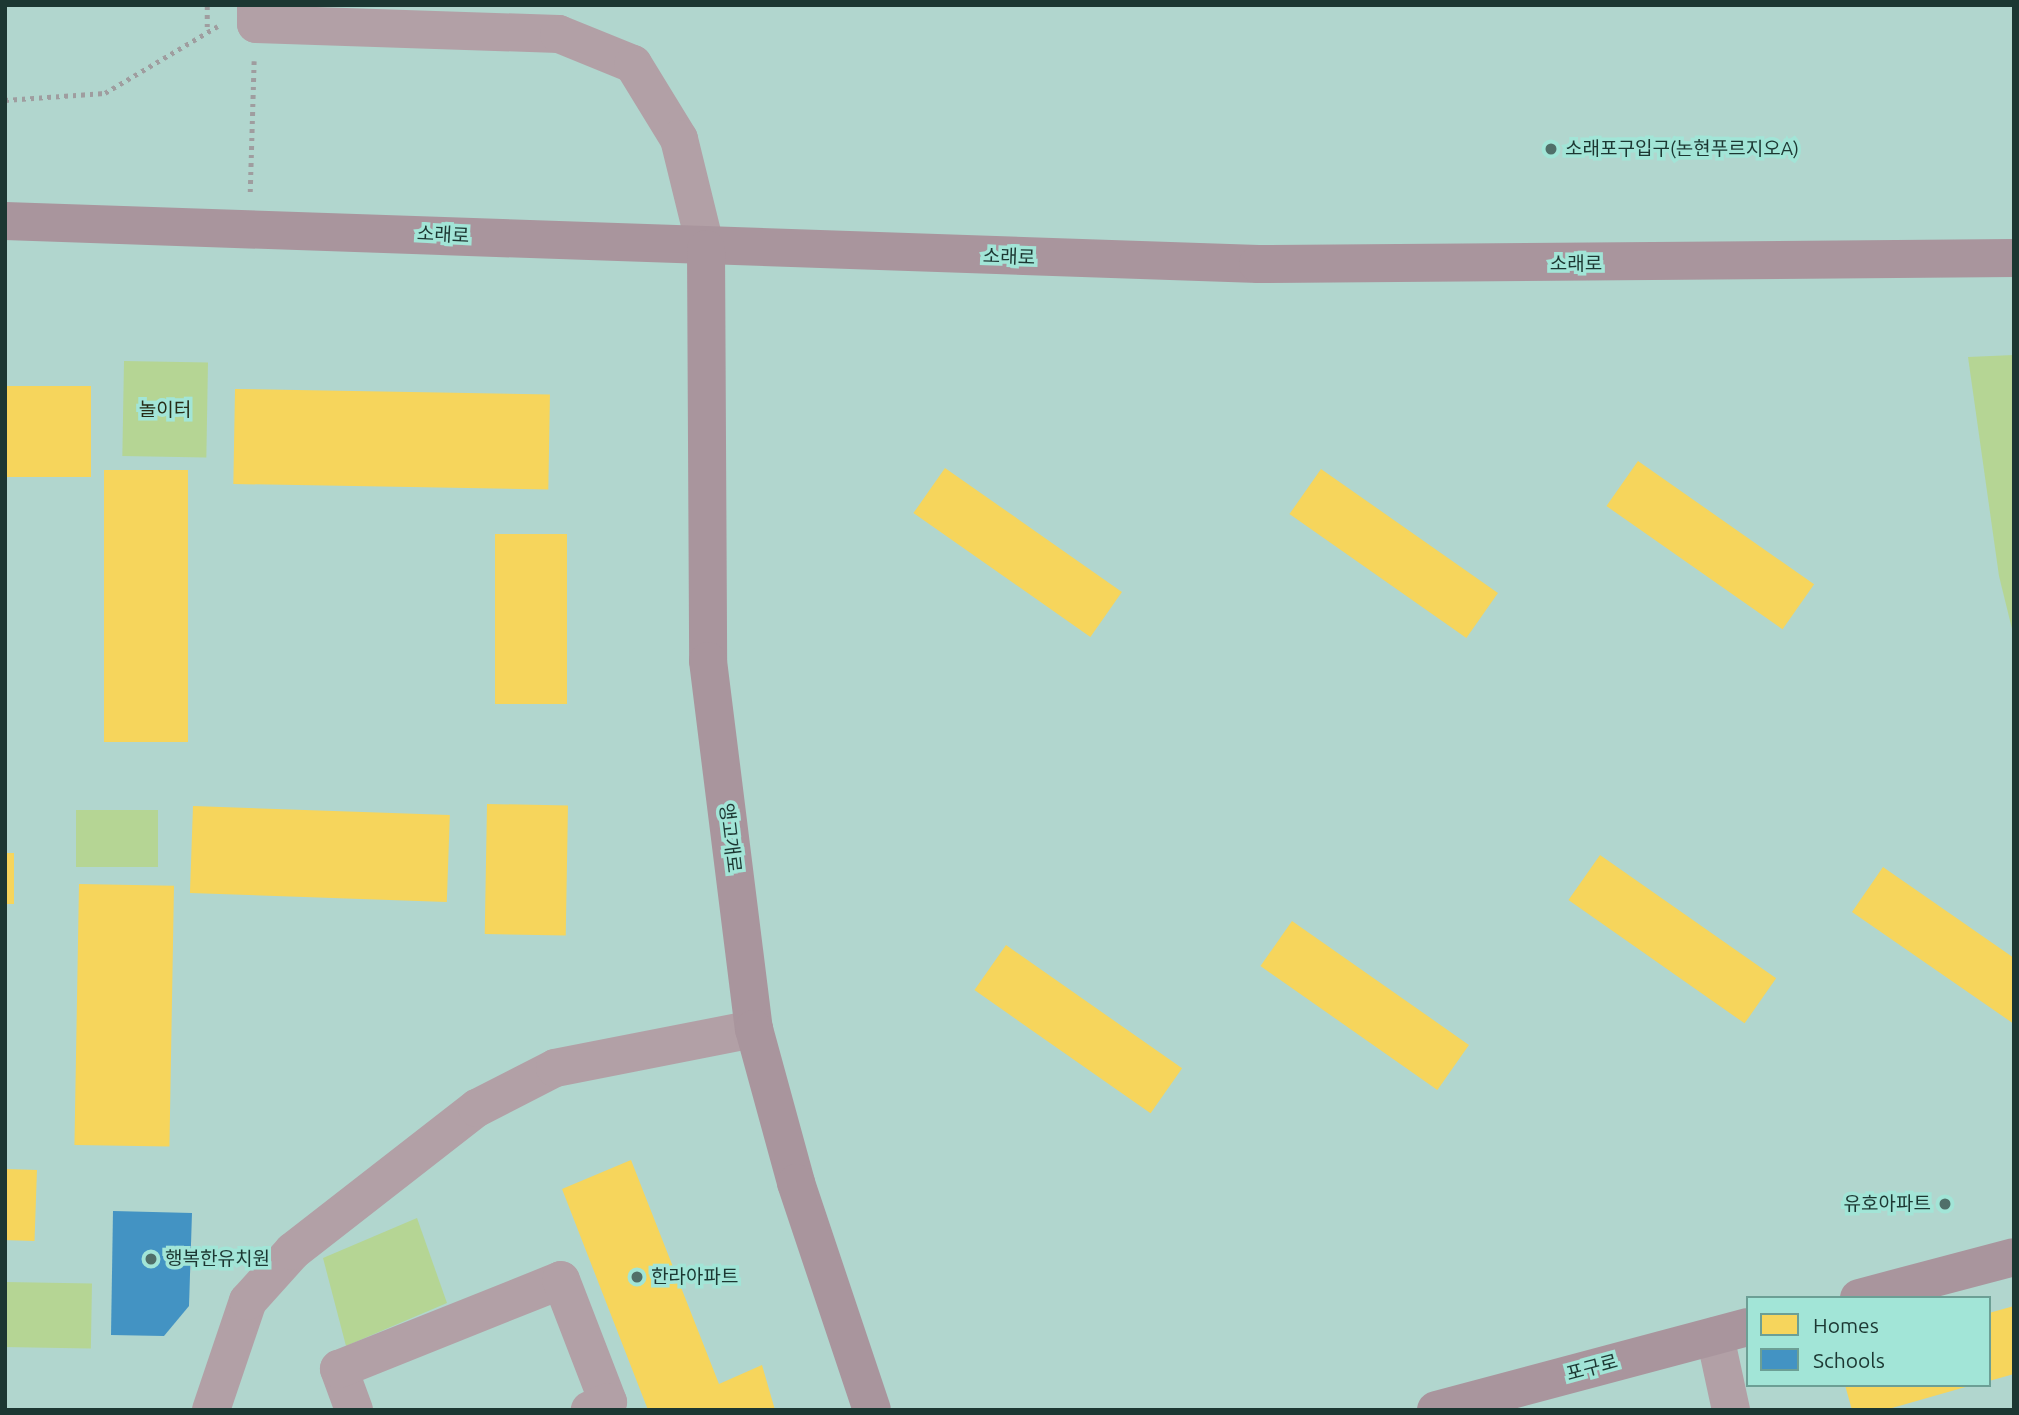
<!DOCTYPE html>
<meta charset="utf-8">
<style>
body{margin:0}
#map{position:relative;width:2019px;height:1415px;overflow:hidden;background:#b1d6ce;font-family:Ubuntu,"Noto Sans KR",sans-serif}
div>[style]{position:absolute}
.green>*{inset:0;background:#b5d594;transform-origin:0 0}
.homes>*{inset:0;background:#f6d55c;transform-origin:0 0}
.schools>*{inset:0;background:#4393c3}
.path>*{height:4.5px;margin-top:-2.25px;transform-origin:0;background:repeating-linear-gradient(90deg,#9f9d9f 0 3.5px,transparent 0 8.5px)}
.street>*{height:38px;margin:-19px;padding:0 19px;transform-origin:19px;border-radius:19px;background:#b2a0a6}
.secondary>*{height:38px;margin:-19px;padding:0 19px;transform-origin:19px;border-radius:19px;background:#a9959d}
.dots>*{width:19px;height:19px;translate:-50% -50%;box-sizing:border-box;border:4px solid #a2e5d7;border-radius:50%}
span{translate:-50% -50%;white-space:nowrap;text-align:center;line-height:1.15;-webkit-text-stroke:7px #a2e5d7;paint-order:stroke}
.poi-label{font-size:19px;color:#1c3732}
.left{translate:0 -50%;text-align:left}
.right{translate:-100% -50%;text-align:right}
.street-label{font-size:19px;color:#1c3732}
.park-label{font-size:19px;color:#262c17}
.frame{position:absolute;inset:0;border:7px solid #1c3732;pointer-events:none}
.legend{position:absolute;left:1746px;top:1296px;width:245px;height:91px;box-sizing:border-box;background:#a2e5d7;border:2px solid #6c9f95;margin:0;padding:9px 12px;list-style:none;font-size:21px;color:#1c3732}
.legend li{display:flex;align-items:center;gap:14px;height:35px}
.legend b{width:35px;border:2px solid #6c9f95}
</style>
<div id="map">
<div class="green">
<div style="clip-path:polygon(2014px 355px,2014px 637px,1999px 576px,1968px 357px)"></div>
<div style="left:124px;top:361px;width:84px;height:95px;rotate:1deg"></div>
<div style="left:76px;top:810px;width:82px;height:57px"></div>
<div style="clip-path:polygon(417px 1218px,447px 1303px,346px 1346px,323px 1258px)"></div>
<div style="left:5px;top:1282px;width:87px;height:65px;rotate:1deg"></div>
</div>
<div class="homes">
<div style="left:5px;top:386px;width:86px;height:91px"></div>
<div style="left:235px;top:389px;width:315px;height:95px;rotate:1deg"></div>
<div style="left:1638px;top:461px;width:215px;height:55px;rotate:35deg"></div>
<div style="left:945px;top:468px;width:216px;height:55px;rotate:35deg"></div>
<div style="left:1321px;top:469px;width:216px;height:55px;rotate:35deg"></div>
<div style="left:104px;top:470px;width:84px;height:272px"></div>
<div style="left:495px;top:534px;width:72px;height:170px"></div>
<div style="left:487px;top:804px;width:81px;height:130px;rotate:1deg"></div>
<div style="left:193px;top:806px;width:257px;height:87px;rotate:2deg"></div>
<div style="left:5px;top:853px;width:9px;height:51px"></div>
<div style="left:1600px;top:855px;width:215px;height:55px;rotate:35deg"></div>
<div style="clip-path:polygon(1883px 867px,2014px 958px,2014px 1024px,1852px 912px)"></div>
<div style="left:79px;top:884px;width:95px;height:261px;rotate:1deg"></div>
<div style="left:1292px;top:921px;width:216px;height:55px;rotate:35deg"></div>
<div style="left:1006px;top:945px;width:215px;height:55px;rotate:35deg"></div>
<div style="clip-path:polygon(631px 1160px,719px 1384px,762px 1365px,775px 1410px,648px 1410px,562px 1189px)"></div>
<div style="left:5px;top:1169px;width:32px;height:71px;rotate:2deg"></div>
<div style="clip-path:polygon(2014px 1306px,2014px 1374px,1989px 1381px,1989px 1313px)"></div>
<div style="clip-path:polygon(1845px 1385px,1969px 1385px,1969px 1386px,1885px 1410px,1852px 1410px)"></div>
</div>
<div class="schools">
<div style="clip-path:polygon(113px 1211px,192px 1213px,189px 1306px,164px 1336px,111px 1335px)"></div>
</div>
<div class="path">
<div style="left:207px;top:27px;width:22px;rotate:-90deg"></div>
<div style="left:5px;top:100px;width:100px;rotate:-4deg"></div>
<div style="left:105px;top:93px;width:131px;rotate:-30.7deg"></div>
<div style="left:250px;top:192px;width:131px;rotate:-88.3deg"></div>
</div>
<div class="street">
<div style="left:256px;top:5px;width:19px;rotate:90deg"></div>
<div style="left:256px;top:24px;width:303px;rotate:1.9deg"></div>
<div style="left:559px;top:34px;width:80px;rotate:22.1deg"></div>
<div style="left:633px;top:64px;width:88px;rotate:58.5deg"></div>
<div style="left:679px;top:139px;width:113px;rotate:76.2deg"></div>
<div style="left:1715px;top:1336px;width:76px;rotate:77.8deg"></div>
<div style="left:211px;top:1410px;width:115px;rotate:-71.3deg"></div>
<div style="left:248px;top:1301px;width:67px;rotate:-48deg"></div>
<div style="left:293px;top:1251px;width:233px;rotate:-37.9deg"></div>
<div style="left:477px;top:1108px;width:88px;rotate:-27.1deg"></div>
<div style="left:555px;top:1068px;width:203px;rotate:-11.1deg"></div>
<div style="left:354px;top:1410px;width:44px;rotate:-110.1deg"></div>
<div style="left:339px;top:1369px;width:239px;rotate:-21.8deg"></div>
<div style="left:561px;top:1280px;width:131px;rotate:68.9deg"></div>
<div style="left:608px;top:1402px;width:20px;rotate:156deg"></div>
</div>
<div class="secondary">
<div style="left:5px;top:221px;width:1254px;rotate:1.97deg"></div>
<div style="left:1258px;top:264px;width:756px;rotate:-0.45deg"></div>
<div style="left:706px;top:249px;width:412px;rotate:89.7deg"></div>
<div style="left:708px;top:661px;width:371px;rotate:82.9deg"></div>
<div style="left:754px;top:1029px;width:160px;rotate:74.7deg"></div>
<div style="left:796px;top:1183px;width:239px;rotate:71.5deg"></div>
<div style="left:1859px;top:1298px;width:160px;rotate:-14.8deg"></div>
<div style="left:1436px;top:1410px;width:323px;rotate:-14.9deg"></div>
</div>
<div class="dots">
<div style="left:1551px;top:149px;background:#506f69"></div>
<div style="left:1945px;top:1204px;background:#506f69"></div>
<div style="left:151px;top:1259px;background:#506f69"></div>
<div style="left:637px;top:1277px;background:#506f69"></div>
</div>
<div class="poi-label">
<span class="left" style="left:1565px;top:149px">소래포구입구(논현푸르지오A)</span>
<span class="right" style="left:1931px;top:1204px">유호아파트</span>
<span class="left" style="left:165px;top:1259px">행복한유치원</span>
<span class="left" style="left:651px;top:1277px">한라아파트</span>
</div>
<div class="street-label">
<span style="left:443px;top:235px;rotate:3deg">소래로</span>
<span style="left:1009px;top:257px;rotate:2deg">소래로</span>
<span style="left:1576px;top:264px">소래로</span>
<span style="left:730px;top:838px;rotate:83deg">앵고개로</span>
<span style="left:1592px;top:1368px;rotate:-15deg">포구로</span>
</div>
<div class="park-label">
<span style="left:165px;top:410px">놀이터</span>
</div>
<div class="frame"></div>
<ul class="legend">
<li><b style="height:19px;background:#f6d55c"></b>Homes</li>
<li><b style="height:19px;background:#4393c3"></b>Schools</li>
</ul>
</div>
